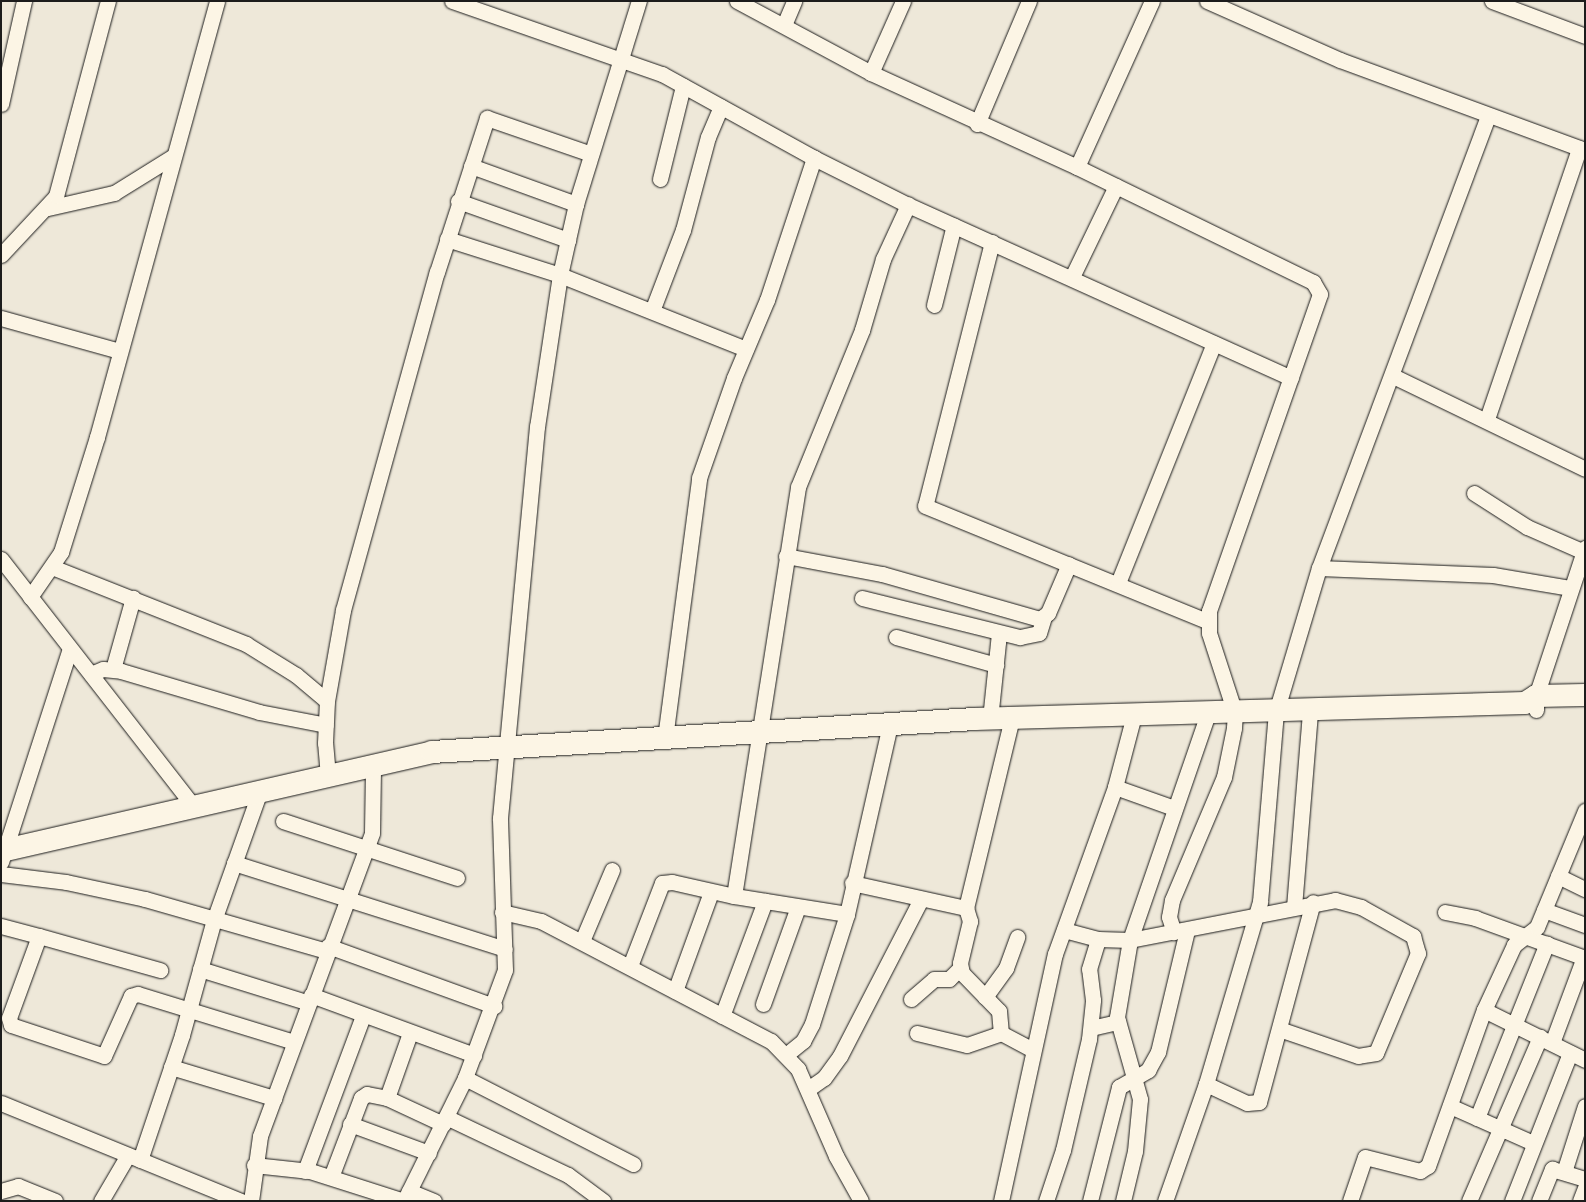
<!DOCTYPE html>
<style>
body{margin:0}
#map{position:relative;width:1586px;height:1202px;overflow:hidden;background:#eee8d9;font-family:Caveat,sans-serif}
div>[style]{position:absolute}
.roads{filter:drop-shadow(0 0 1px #1c1c1c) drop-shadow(0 0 1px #1c1c1c)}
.minor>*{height:15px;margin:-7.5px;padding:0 7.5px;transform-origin:7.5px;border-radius:7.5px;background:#fcf5e5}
.highway>*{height:22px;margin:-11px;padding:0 11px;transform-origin:11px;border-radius:11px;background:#fcf5e5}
span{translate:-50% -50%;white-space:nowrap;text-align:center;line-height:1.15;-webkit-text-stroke:4px #fcf5e5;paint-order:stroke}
.frame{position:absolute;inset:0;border:2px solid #1c1c1c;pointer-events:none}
</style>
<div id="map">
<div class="roads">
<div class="minor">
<div style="left:452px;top:1px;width:222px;rotate:19.2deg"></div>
<div style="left:662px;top:74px;width:174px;rotate:28.9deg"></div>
<div style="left:737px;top:1px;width:152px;rotate:28.2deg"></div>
<div style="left:871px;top:73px;width:226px;rotate:24.5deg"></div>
<div style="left:1077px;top:167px;width:182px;rotate:-65.7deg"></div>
<div style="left:1207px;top:1px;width:145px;rotate:23.9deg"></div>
<div style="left:1340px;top:60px;width:261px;rotate:20.2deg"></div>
<div style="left:1492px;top:1px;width:99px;rotate:20.6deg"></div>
<div style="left:784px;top:25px;width:26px;rotate:-67deg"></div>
<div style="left:871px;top:73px;width:79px;rotate:-66deg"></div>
<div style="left:1px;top:104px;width:106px;rotate:-77.4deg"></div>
<div style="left:977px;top:124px;width:134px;rotate:-67.1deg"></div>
<div style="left:471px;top:166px;width:112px;rotate:19.9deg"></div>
<div style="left:1077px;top:167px;width:263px;rotate:26deg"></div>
<div style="left:1313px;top:282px;width:14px;rotate:60deg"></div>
<div style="left:1320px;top:294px;width:336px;rotate:109.3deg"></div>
<div style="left:1209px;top:611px;width:22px;rotate:90deg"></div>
<div style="left:1209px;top:633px;width:84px;rotate:72deg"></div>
<div style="left:1235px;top:713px;width:15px;rotate:94deg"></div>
<div style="left:1234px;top:728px;width:50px;rotate:101.5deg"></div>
<div style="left:1224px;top:777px;width:134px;rotate:112.9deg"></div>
<div style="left:1172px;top:900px;width:17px;rotate:100deg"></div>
<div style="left:1169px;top:917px;width:16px;rotate:72deg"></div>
<div style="left:660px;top:179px;width:96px;rotate:-76.1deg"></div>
<div style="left:458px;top:201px;width:117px;rotate:19.5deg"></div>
<div style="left:48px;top:208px;width:68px;rotate:-12.8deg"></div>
<div style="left:114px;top:193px;width:68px;rotate:-31.8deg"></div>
<div style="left:447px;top:239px;width:119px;rotate:17.7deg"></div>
<div style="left:560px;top:275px;width:200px;rotate:21.7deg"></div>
<div style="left:992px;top:242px;width:272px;rotate:104.2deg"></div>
<div style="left:925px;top:506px;width:305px;rotate:22.2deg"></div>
<div style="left:1px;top:255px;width:81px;rotate:-47deg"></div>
<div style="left:56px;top:196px;width:202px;rotate:-75.1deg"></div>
<div style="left:1072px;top:277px;width:101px;rotate:-64.2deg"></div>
<div style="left:934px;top:305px;width:82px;rotate:-76deg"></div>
<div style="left:652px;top:311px;width:87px;rotate:-69.1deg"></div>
<div style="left:683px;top:230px;width:96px;rotate:-75deg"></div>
<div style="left:708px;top:137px;width:33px;rotate:-67deg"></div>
<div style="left:1px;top:318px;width:123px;rotate:15.6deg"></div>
<div style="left:1393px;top:376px;width:213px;rotate:25.8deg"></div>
<div style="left:1487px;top:419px;width:286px;rotate:-71.2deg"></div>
<div style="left:1474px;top:493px;width:63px;rotate:32.7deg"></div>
<div style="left:1527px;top:527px;width:62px;rotate:23.7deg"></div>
<div style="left:786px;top:556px;width:98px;rotate:10.6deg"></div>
<div style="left:882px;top:574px;width:164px;rotate:15.9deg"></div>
<div style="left:1040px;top:619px;width:10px;rotate:-37deg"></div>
<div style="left:1048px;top:613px;width:53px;rotate:-66.8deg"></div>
<div style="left:1px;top:559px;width:313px;rotate:52.1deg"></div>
<div style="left:52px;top:567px;width:209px;rotate:21.6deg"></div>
<div style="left:246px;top:644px;width:59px;rotate:31.8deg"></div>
<div style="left:296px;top:675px;width:40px;rotate:40deg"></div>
<div style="left:1319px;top:568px;width:174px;rotate:2.3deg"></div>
<div style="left:1493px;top:575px;width:79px;rotate:9.5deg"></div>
<div style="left:1118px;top:583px;width:258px;rotate:-68.2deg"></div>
<div style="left:30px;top:597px;width:55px;rotate:-55.4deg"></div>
<div style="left:61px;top:552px;width:121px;rotate:-72.6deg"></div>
<div style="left:97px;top:437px;width:452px;rotate:-74.6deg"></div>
<div style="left:862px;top:598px;width:163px;rotate:13.9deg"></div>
<div style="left:1020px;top:637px;width:19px;rotate:-12deg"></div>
<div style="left:1039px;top:633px;width:17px;rotate:-73deg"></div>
<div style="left:896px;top:637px;width:104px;rotate:15.6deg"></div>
<div style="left:113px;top:669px;width:74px;rotate:-74.3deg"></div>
<div style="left:91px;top:674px;width:13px;rotate:-23deg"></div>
<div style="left:103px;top:669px;width:18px;rotate:6deg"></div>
<div style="left:121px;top:671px;width:144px;rotate:16.5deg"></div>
<div style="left:259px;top:712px;width:68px;rotate:11deg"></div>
<div style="left:1536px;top:710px;width:14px;rotate:-90deg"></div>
<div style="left:1536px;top:696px;width:156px;rotate:-71.7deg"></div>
<div style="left:990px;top:719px;width:86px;rotate:-84deg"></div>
<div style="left:665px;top:738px;width:262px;rotate:-82.5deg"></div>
<div style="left:699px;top:478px;width:106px;rotate:-70.7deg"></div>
<div style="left:734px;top:378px;width:85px;rotate:-67.1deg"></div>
<div style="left:767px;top:300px;width:150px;rotate:-71.7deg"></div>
<div style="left:814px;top:158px;width:105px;rotate:26.6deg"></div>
<div style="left:908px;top:205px;width:420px;rotate:24.3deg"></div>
<div style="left:328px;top:776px;width:33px;rotate:-95deg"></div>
<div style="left:325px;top:743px;width:42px;rotate:-87.3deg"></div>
<div style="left:327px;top:701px;width:92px;rotate:-80deg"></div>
<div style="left:343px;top:610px;width:351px;rotate:-74.5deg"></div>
<div style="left:437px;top:272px;width:162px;rotate:-72deg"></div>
<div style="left:487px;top:118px;width:110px;rotate:19.1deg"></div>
<div style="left:1115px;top:787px;width:63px;rotate:19.6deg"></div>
<div style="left:283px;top:821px;width:183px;rotate:18.1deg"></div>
<div style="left:1px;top:862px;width:224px;rotate:-72.1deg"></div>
<div style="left:234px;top:863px;width:284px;rotate:17.6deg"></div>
<div style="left:1px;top:874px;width:65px;rotate:7deg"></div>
<div style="left:66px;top:882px;width:81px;rotate:12.1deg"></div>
<div style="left:145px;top:899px;width:188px;rotate:16deg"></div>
<div style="left:1558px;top:876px;width:30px;rotate:26deg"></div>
<div style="left:852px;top:883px;width:117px;rotate:12.4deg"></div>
<div style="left:966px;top:908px;width:195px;rotate:-76.4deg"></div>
<div style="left:1294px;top:907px;width:197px;rotate:-85.3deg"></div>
<div style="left:966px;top:908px;width:14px;rotate:73deg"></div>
<div style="left:970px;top:921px;width:43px;rotate:103.4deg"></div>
<div style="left:960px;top:963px;width:10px;rotate:79deg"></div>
<div style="left:962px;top:973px;width:53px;rotate:45.8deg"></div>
<div style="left:999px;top:1011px;width:22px;rotate:85deg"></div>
<div style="left:1001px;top:1033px;width:36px;rotate:28deg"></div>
<div style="left:1544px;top:910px;width:44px;rotate:20.1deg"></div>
<div style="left:502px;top:912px;width:40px;rotate:13deg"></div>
<div style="left:541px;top:921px;width:259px;rotate:27.6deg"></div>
<div style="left:771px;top:1041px;width:39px;rotate:46deg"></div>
<div style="left:798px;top:1069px;width:95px;rotate:66.4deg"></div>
<div style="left:836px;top:1156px;width:51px;rotate:60.9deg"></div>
<div style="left:1445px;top:912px;width:31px;rotate:11deg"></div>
<div style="left:1475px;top:918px;width:117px;rotate:20deg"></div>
<div style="left:847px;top:914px;width:195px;rotate:-77.2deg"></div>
<div style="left:1px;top:926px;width:39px;rotate:15deg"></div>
<div style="left:39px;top:936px;width:87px;rotate:110.1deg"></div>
<div style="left:9px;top:1018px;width:7px;rotate:74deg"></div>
<div style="left:11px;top:1025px;width:98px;rotate:18.4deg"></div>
<div style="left:104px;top:1056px;width:66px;rotate:-65.8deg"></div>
<div style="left:131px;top:996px;width:7px;rotate:-16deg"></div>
<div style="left:138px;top:994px;width:163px;rotate:17.1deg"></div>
<div style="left:1064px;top:930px;width:35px;rotate:15deg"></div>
<div style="left:1098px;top:939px;width:32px;rotate:2deg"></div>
<div style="left:1130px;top:940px;width:209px;rotate:-11deg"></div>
<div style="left:1335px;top:900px;width:27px;rotate:15deg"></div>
<div style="left:1361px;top:907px;width:60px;rotate:29.1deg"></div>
<div style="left:1413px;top:936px;width:18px;rotate:74deg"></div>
<div style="left:1418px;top:953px;width:108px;rotate:112.8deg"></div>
<div style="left:1376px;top:1053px;width:18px;rotate:171deg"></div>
<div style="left:1358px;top:1056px;width:83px;rotate:-161.1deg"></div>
<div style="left:39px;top:936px;width:126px;rotate:15.7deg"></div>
<div style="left:582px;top:941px;width:77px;rotate:-67.1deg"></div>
<div style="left:328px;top:946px;width:177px;rotate:19.9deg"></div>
<div style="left:630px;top:966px;width:89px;rotate:-68.9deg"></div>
<div style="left:662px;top:883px;width:10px;rotate:-6deg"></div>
<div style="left:672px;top:882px;width:64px;rotate:12.7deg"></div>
<div style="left:200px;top:969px;width:114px;rotate:17.3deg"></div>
<div style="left:675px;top:991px;width:105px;rotate:-70deg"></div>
<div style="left:311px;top:995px;width:174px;rotate:20.2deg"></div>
<div style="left:985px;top:997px;width:36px;rotate:-54deg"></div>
<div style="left:1006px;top:968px;width:33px;rotate:-70deg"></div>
<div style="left:911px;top:999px;width:30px;rotate:-41deg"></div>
<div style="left:934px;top:979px;width:15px"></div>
<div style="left:949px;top:979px;width:16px;rotate:-45deg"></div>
<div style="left:763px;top:1004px;width:103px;rotate:-70.2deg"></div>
<div style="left:1484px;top:1010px;width:113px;rotate:26.3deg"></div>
<div style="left:722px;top:1016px;width:123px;rotate:-69.5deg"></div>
<div style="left:1091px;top:1028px;width:28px;rotate:-13deg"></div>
<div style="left:410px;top:1033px;width:69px;rotate:109.5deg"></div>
<div style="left:387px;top:1098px;width:62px;rotate:24.9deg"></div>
<div style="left:917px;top:1033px;width:51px;rotate:13.5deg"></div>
<div style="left:967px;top:1045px;width:36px;rotate:-19deg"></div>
<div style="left:1552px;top:1043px;width:92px;rotate:-69.6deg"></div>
<div style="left:787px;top:1054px;width:21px;rotate:-39deg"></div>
<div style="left:803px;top:1041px;width:19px;rotate:-62deg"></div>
<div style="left:812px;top:1024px;width:115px;rotate:-72.3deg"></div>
<div style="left:847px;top:914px;width:114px;rotate:-170.9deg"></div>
<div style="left:734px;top:896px;width:414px;rotate:-81.1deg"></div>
<div style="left:798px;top:487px;width:170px;rotate:-67.8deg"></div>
<div style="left:862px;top:330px;width:74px;rotate:-73.5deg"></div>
<div style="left:883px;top:259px;width:60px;rotate:-65.2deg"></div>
<div style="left:171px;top:1067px;width:108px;rotate:16.8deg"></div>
<div style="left:465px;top:1078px;width:189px;rotate:27.1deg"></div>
<div style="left:1206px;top:1084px;width:45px;rotate:24.9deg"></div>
<div style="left:1247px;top:1103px;width:12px;rotate:-5deg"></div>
<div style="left:1259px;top:1102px;width:207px;rotate:-74.9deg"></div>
<div style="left:808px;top:1089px;width:19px;rotate:-35deg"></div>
<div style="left:824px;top:1078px;width:27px;rotate:-54deg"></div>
<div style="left:840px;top:1056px;width:177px;rotate:-62.7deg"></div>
<div style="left:1px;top:1103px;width:259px;rotate:22.2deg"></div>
<div style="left:1450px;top:1106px;width:91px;rotate:24deg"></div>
<div style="left:446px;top:1117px;width:135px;rotate:25.4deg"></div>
<div style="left:568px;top:1175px;width:44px;rotate:36.6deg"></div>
<div style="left:1477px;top:1118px;width:188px;rotate:-68.2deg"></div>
<div style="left:350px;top:1124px;width:84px;rotate:20.2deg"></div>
<div style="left:140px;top:1160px;width:132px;rotate:-71.4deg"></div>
<div style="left:182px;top:1035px;width:119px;rotate:-74.5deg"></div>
<div style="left:214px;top:920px;width:137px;rotate:-70.4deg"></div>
<div style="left:254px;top:1165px;width:56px;rotate:6.1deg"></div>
<div style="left:310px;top:1171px;width:99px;rotate:17.7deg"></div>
<div style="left:305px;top:1171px;width:165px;rotate:-69.5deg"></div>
<div style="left:1564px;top:1172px;width:69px;rotate:-72.3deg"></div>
<div style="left:331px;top:1177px;width:85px;rotate:-69.2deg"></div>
<div style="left:361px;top:1098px;width:7px;rotate:-34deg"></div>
<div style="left:367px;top:1094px;width:20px;rotate:11deg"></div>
<div style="left:1px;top:1191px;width:18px;rotate:-16deg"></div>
<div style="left:18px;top:1186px;width:40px;rotate:22deg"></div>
<div style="left:409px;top:1191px;width:27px;rotate:22deg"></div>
<div style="left:101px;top:1201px;width:53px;rotate:-59.6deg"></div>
<div style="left:251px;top:1201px;width:66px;rotate:-82.1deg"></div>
<div style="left:260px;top:1136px;width:323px;rotate:-69.7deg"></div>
<div style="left:372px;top:833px;width:67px;rotate:-89.1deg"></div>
<div style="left:404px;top:1201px;width:137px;rotate:-63.6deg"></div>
<div style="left:465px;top:1078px;width:115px;rotate:-69.7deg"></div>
<div style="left:505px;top:970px;width:152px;rotate:-91.9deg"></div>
<div style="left:500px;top:818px;width:393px;rotate:-84.6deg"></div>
<div style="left:537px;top:427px;width:154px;rotate:-81.4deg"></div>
<div style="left:560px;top:275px;width:73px;rotate:-77.3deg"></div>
<div style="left:576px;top:204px;width:213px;rotate:-72.8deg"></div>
<div style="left:1001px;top:1201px;width:253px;rotate:-77.7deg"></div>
<div style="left:1055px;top:954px;width:177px;rotate:-70.2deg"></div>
<div style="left:1115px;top:787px;width:74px;rotate:-75.2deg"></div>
<div style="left:1046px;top:1201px;width:54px;rotate:-71.6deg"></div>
<div style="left:1063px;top:1150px;width:114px;rotate:-76.8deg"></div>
<div style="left:1089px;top:1039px;width:39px;rotate:-84deg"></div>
<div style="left:1093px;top:1000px;width:31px;rotate:-97deg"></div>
<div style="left:1089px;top:969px;width:31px;rotate:-73deg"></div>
<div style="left:1090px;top:1201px;width:118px;rotate:-75.7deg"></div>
<div style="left:1119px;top:1087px;width:34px;rotate:-30deg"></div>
<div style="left:1148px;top:1070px;width:21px;rotate:-61deg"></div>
<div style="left:1158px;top:1052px;width:125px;rotate:-76.6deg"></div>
<div style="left:1123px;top:1201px;width:51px;rotate:-76.5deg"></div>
<div style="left:1135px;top:1151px;width:52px;rotate:-84.5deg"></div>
<div style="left:1140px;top:1099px;width:85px;rotate:-105.7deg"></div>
<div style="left:1117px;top:1017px;width:78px;rotate:-80.4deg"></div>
<div style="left:1130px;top:940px;width:239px;rotate:-71deg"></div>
<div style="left:1165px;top:1201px;width:124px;rotate:-70.7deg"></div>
<div style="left:1206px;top:1084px;width:190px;rotate:-73.5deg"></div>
<div style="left:1260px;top:902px;width:191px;rotate:-85.2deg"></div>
<div style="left:1276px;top:712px;width:150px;rotate:-73.4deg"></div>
<div style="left:1319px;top:568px;width:483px;rotate:-69.5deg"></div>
<div style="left:1350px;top:1201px;width:46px;rotate:-71.2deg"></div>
<div style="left:1365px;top:1157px;width:57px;rotate:14.3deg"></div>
<div style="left:1420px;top:1171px;width:9px;rotate:-32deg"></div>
<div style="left:1428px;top:1166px;width:166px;rotate:-70.3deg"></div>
<div style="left:1484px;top:1010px;width:72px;rotate:-65.2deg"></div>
<div style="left:1514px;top:945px;width:29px;rotate:-38deg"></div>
<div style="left:1537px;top:927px;width:126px;rotate:-67.5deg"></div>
<div style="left:1469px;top:1201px;width:179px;rotate:-66.6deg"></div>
<div style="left:1512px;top:1201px;width:159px;rotate:-68.6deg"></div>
<div style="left:1539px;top:1201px;width:35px;rotate:-68deg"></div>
<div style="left:1552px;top:1169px;width:34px;rotate:17deg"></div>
<div style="left:1580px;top:1201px;width:14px;rotate:-69deg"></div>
</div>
<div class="highway">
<div style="left:1px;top:851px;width:442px;rotate:-12.9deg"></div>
<div style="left:432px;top:752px;width:543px;rotate:-3.48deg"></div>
<div style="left:974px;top:719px;width:551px;rotate:-1.66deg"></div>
<div style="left:1525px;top:703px;width:13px;rotate:-32deg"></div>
<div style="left:1536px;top:696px;width:49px;rotate:-1.2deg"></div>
</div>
</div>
<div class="frame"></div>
</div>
